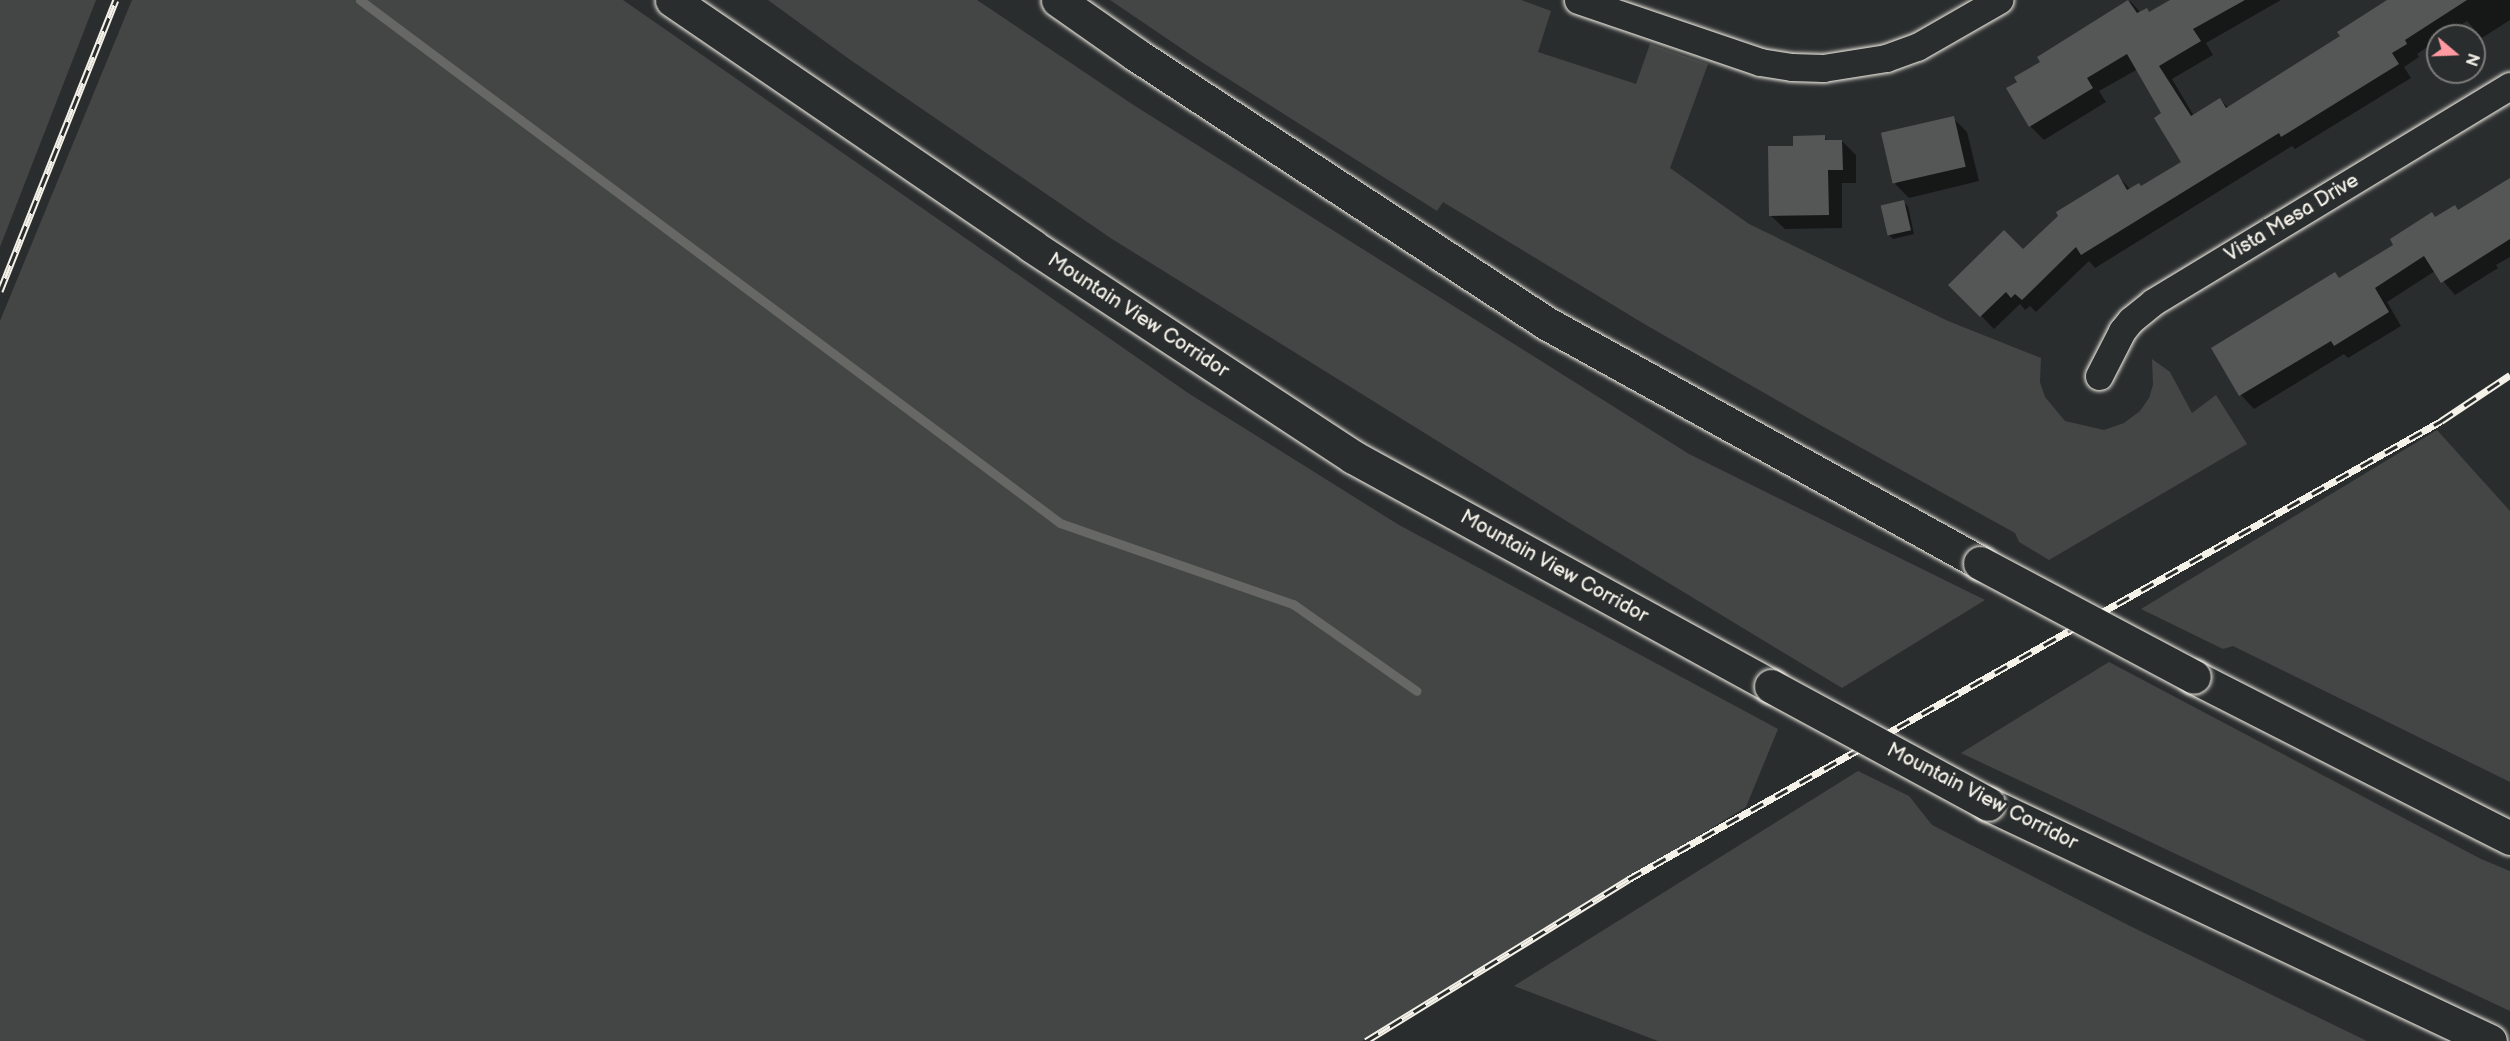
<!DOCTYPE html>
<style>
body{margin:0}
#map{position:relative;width:2510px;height:1041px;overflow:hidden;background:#2a2d2e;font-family:"Balsamiq Sans",sans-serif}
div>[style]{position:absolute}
.green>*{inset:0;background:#444645}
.shadow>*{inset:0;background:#0007}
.stream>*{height:9px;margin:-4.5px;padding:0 4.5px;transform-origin:4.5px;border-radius:4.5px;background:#676866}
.building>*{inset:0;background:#555756;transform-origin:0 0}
.roads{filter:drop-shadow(0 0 2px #f4f1e8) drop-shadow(0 0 2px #f4f1e8)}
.street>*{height:27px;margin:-13.5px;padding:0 13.5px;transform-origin:13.5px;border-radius:13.5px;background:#2a2d2e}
.highway>*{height:33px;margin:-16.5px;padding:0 16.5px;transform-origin:16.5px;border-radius:16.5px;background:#2a2d2e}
.rail>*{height:7px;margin-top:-3.5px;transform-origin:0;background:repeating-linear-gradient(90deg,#2a2d2e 0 14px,#f4f1e8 0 28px);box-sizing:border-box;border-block:2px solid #f4f1e8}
.bridges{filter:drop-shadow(0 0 2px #f4f1e8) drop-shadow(0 0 2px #f4f1e8)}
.highway-bridge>*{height:33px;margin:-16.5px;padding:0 16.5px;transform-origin:16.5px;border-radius:16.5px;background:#2a2d2e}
span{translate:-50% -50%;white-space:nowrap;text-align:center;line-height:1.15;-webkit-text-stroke:6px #2a2d2e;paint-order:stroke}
.street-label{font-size:20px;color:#f4f1e8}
.north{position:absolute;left:2426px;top:24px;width:60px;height:60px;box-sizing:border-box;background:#2a2d2e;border:2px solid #7b7b78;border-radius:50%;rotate:109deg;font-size:16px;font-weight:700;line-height:24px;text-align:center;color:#f4f1e8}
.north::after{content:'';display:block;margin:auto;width:21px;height:27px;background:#ff9aa2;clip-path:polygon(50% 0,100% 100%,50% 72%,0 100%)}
</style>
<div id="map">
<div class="green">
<div style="clip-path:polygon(0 0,96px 0,0 247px)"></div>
<div style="clip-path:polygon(132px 0,623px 0,1188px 393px,1399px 525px,1778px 729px,1746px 807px,1362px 1041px,0 1041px,0 321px)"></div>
<div style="clip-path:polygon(768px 0,977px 0,1135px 106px,1689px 454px,1985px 600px,1842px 688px,1568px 522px,1112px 239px,849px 59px)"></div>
<div style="clip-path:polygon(1110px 0,1521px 0,1551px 11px,1538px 52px,1636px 84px,1650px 44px,1708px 64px,1670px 168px,1749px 224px,1948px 321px,2041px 358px,2040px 382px,2045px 397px,2065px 421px,2104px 430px,2124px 423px,2140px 411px,2149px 398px,2153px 385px,2152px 359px,2170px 372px,2192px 413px,2216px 395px,2247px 444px,2049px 560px,2019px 542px,2015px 533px,1820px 425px,1646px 325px,1443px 202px,1437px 211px,1200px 61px)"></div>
<div style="clip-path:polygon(2437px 430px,2510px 511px,2510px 782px,2233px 646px,2223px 649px,2141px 609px)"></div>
<div style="clip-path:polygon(2109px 662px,2481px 859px,2510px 871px,2510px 1011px,1961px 753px)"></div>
<div style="clip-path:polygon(1858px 771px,1909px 796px,1932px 825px,2132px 927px,2367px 1041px,1658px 1041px,1514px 986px)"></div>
</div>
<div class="shadow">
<div style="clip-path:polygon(2173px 0,2281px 0,2206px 43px,2213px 55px,2172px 79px,2194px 116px,2220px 100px,2229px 108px,2342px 36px,2390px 0,2510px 0,2510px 20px,2482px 38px,2467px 21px,2444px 36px,2438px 36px,2438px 40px,2417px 54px,2419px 57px,2404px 67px,2411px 78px,2295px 149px,2292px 146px,2095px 268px,2089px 261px,2036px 312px,2030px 306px,2025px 310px,2020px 304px,1994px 329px,1951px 285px,2023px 251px,2118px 176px,2131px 190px,2142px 188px,2183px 162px,2163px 113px,2138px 69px,2099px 91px,2106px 102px,2044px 140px,2030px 126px,2008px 89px,2042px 62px,2039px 58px,2130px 1px,2141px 13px,2150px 13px)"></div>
<div style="clip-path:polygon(1953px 118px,1967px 132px,1979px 181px,1909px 198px,1895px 184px)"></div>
<div style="clip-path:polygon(1824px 137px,1828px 141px,1842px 141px,1856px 155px,1856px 183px,1842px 183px,1842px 228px,1785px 229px,1770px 215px,1794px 148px)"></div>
<div style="clip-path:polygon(2510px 180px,2510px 257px,2496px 265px,2498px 268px,2455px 295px,2435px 271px,2387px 302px,2401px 326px,2348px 358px,2344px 354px,2254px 409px,2241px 395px,2213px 349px,2334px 273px,2340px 279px,2436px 218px,2459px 211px)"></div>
<div style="clip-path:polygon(1903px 202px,1908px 206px,1914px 234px,1893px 239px,1889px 235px)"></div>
</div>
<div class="stream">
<div style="left:360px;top:0;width:874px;rotate:36.76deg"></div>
<div style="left:1060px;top:523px;width:247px;rotate:19.2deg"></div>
<div style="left:1293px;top:604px;width:151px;rotate:35.1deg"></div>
</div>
<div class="building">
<div style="clip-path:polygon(2128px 0,2137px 13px,2147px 8px,2149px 12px,2170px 0,2245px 0,2193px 29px,2201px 41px,2159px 66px,2191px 116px,2220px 98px,2226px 108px,2340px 36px,2337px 32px,2387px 0,2467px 0,2405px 40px,2407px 44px,2392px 53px,2399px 64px,2281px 137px,2279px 133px,2081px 255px,2076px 247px,2022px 300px,2015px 294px,2011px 298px,2006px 292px,1980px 317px,1948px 285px,2004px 230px,2023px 249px,2058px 216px,2056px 212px,2118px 174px,2127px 190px,2139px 183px,2141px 186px,2181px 162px,2154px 118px,2161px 113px,2127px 54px,2087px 78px,2093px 88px,2029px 127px,2006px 88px,2017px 82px,2014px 77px,2040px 62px,2037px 57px)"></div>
<div style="left:1954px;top:116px;width:52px;height:75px;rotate:77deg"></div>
<div style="clip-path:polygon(1825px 135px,1825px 140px,1842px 140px,1843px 170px,1828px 170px,1829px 215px,1769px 216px,1768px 146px,1793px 146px,1793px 136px)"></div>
<div style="clip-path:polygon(2510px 178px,2510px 239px,2441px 283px,2424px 256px,2375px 288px,2389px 312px,2334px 346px,2331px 341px,2239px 396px,2211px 348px,2335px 272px,2339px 278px,2393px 245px,2390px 239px,2432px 212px,2435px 217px,2455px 205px,2458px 210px)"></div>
<div style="left:1904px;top:200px;width:31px;height:24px;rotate:77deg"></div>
</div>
<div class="roads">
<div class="street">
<div style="left:1578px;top:0;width:192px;rotate:18.8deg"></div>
<div style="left:1760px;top:62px;width:32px;rotate:9deg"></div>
<div style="left:1792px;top:67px;width:31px;rotate:2deg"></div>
<div style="left:1823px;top:68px;width:64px;rotate:-9deg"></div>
<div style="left:1886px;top:58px;width:33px;rotate:-20deg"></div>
<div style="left:1917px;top:47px;width:95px;rotate:-29.8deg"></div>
<div style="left:2099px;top:376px;width:51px;rotate:-62.9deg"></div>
<div style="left:2122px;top:331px;width:14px;rotate:-51deg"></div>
<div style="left:2131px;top:320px;width:28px;rotate:-39deg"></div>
<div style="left:2153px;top:302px;width:417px;rotate:-31.2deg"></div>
</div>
<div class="highway">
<div style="left:672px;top:0;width:436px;rotate:34.3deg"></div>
<div style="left:1032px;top:246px;width:384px;rotate:33.3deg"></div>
<div style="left:1353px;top:457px;width:477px;rotate:28.7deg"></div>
<div style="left:1058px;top:0;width:94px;rotate:35deg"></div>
<div style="left:1135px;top:54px;width:491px;rotate:33.2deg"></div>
<div style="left:1546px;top:323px;width:496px;rotate:28.9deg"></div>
<div style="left:2194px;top:677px;width:355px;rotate:27deg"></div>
<div style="left:1988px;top:804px;width:555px;rotate:25.27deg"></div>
</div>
</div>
<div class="rail">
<div style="left:0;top:291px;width:313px;rotate:-68.3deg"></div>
<div style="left:1366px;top:1041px;width:309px;rotate:-31.6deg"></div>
<div style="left:1629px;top:879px;width:932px;rotate:-29.42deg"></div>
<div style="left:2441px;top:421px;width:83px;rotate:-33.7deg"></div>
</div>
<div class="bridges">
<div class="highway-bridge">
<div style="left:1980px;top:563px;width:242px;rotate:28deg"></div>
<div style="left:1771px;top:686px;width:247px;rotate:28.5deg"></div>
</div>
</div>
<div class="street-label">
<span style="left:2292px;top:218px;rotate:-31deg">Vista Mesa Drive</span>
<span style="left:1138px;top:316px;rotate:33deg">Mountain View Corridor</span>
<span style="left:1554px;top:567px;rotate:29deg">Mountain View Corridor</span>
<span style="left:1982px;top:797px;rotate:27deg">Mountain View Corridor</span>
</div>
<div class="north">N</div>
</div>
